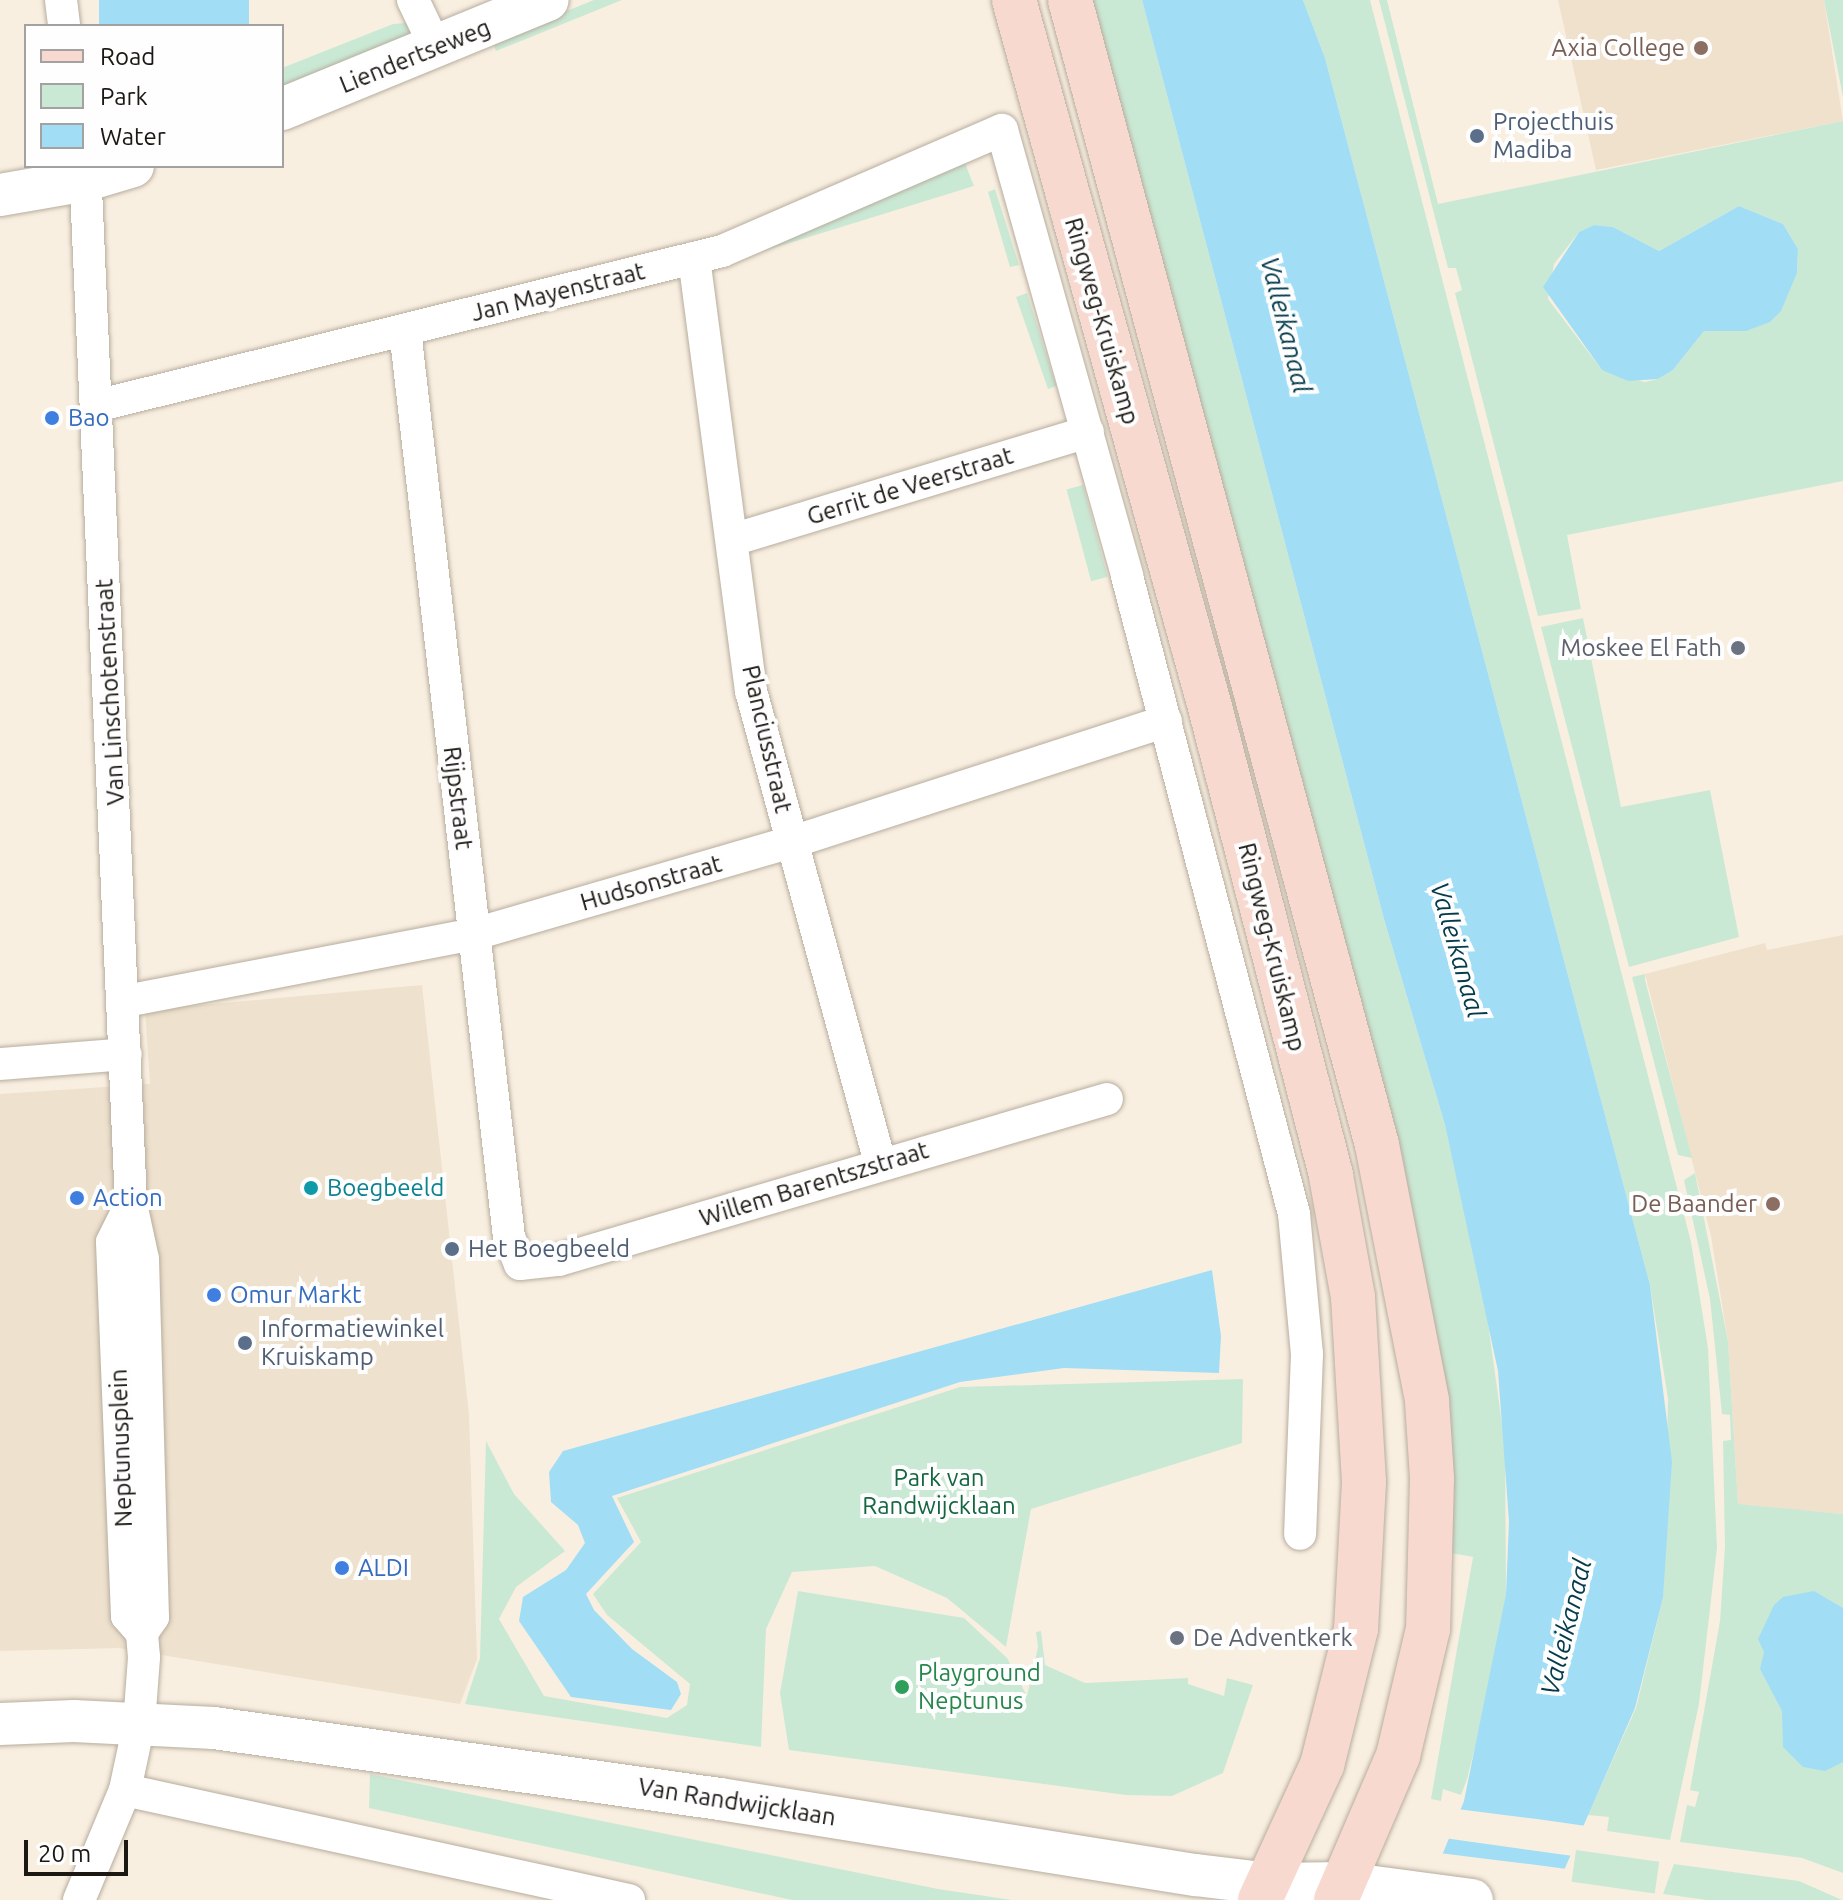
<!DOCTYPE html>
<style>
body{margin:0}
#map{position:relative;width:1843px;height:1900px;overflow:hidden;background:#f9efe0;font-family:Ubuntu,sans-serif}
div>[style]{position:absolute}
.commercial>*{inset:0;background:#eee1cd}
.built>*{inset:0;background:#f0e1cc}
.green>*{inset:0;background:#cae9d5;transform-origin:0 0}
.water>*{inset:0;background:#a1def5;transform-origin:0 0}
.pier>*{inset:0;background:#f9efe0}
.roads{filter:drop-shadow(0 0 2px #b7ad9f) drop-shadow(0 0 2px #b7ad9f)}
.minor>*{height:32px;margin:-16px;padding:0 16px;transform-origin:16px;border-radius:16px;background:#fff}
.tertiary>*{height:42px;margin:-21px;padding:0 21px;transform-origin:21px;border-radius:21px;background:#fff}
.primary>*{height:44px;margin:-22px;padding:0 22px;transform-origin:22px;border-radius:22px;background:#f7d9d0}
.dots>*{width:22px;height:22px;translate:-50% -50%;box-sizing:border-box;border:4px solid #fefefe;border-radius:50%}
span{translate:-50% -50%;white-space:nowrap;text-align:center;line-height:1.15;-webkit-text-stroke:8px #fefefe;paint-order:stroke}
.education-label{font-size:24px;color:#785e54}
.right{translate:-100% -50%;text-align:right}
.street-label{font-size:24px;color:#1b1813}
.service-label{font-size:24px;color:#4e5e75}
.left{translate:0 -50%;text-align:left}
.shop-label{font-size:24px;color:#366cbe}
.worship-label{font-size:24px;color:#5b616d}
.culture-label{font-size:24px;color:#0d838f}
.park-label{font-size:24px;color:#136640}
.leisure-label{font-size:24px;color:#27864d}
.water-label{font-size:26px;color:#043b4b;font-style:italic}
.legend{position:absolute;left:24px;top:24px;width:260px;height:144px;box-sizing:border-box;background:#fefefe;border:2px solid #a3a2a0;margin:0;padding:10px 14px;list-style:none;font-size:24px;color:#1b1813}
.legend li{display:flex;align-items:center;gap:16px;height:40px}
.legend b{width:40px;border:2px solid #a3a2a0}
.scale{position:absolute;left:24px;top:1840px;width:104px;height:36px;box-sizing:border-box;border:4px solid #1b1813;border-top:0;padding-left:10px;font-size:24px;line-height:28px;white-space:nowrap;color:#1b1813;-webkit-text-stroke:6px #fefefe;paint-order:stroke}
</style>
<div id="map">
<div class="commercial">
<div style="clip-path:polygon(422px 985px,469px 1415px,477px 1659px,460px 1704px,119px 1648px,0 1651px,0 1094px,150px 1084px,145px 1010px)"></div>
</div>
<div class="built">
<div style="clip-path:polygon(1558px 0,1824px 0,1843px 121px,1596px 170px)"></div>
<div style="clip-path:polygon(1843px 935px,1843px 1514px,1738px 1505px,1728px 1341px,1711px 1236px,1645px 974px,1765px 943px,1767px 950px)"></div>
</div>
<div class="green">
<div style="clip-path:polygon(594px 0,622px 0,496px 51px,492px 41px)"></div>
<div style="clip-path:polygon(1092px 0,1142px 0,1384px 919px,1445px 1125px,1485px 1301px,1505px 1446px,1506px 1594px,1494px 1672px,1467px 1779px,1461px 1795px,1443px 1789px,1441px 1801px,1431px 1799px,1473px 1557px,1451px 1553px)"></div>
<div style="clip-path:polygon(1303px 0,1370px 0,1691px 1242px,1708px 1348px,1717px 1548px,1699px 1704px,1670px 1840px,1607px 1831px,1609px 1817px,1588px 1815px,1636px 1708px,1663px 1598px,1668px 1399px,1650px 1285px,1325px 58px)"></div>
<div style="clip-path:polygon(evenodd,1379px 0,1387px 0,1438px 204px,1843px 121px,1843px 481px,1567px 535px,1581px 609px,1538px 616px,1455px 293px,1462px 290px,1456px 268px,1448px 268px,1379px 0,1739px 206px,1783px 224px,1798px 249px,1797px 273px,1715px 329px,1704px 331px,1673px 370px,1658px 379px,1645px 382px,1602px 370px,1548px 299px,1554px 264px,1579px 232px,1594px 225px,1613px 227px,1659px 251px,1739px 206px)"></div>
<div style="clip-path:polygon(1824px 0,1843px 0,1843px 97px)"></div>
<div style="clip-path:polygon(406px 23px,412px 30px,403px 39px,282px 92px,282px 68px,393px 24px)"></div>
<div style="clip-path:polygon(963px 158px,974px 186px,760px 252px)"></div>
<div style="clip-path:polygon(995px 189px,1019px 265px,1010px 267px,988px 192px)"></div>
<div style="clip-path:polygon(1027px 293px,1056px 386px,1048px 389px,1016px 297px)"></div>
<div style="left:1083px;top:485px;width:95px;height:17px;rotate:75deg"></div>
<div style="clip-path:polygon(1583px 618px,1621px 807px,1710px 790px,1739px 937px,1629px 967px,1541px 627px)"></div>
<div style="clip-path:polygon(1645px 974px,1645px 980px,1692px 1158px,1678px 1155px,1632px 977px)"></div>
<div style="clip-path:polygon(1695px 1173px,1728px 1341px,1738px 1504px,1843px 1514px,1843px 1873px,1802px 1858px,1680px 1842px,1687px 1805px,1695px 1807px,1699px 1792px,1690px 1790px,1720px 1621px,1725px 1547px,1723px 1441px,1731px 1440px,1730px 1415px,1722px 1414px,1710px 1299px,1684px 1180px)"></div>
<div style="clip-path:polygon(1243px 1379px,1242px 1443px,1031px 1509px,1006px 1647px,947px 1598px,875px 1566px,792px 1572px,766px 1629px,761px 1747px,465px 1704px,480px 1658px,486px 1441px,514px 1494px,565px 1551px,516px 1587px,499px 1619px,544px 1696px,667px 1718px,687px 1705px,690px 1684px,607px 1615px,593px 1594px,641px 1542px,617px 1498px,960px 1387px)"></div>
<div style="clip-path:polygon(798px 1591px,964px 1618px,1007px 1658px,1027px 1696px,1038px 1647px,1036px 1632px,1041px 1631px,1045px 1665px,1085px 1683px,1188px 1678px,1188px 1684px,1224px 1696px,1227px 1678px,1253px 1685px,1223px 1773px,1172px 1796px,1126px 1795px,789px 1750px,780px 1693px)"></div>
<div style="clip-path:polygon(370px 1774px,938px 1889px,1012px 1900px,792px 1900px,369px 1808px)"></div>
<div style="left:1576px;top:1850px;width:84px;height:32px;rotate:8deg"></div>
<div style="clip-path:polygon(1674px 1864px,1799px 1881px,1842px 1900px,1707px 1900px,1663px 1894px)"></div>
</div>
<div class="water">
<div style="left:99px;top:0;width:150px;height:27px"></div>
<div style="clip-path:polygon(1142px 0,1303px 0,1325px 58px,1650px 1285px,1672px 1462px,1663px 1598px,1635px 1708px,1551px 1900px,1424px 1900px,1464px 1801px,1506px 1594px,1509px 1522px,1498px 1371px,1445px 1125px,1384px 919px)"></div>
<div style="clip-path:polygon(1739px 206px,1783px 224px,1798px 249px,1797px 273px,1781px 311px,1770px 322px,1746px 331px,1704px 331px,1673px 370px,1658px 379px,1628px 381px,1602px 370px,1543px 287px,1579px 232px,1594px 225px,1613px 227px,1659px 251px)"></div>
<div style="clip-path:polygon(1212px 1270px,1221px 1336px,1219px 1373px,1064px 1368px,960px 1382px,612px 1496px,634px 1542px,586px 1594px,594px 1610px,632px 1649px,677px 1682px,681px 1694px,671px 1710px,571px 1697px,519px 1621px,523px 1597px,566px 1570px,585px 1543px,578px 1525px,551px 1502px,549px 1472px,563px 1451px)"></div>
<div style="clip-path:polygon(1814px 1591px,1843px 1608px,1843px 1762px,1825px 1771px,1803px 1767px,1783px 1747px,1782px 1711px,1760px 1669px,1764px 1652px,1758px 1639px,1774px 1605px,1783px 1597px)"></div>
</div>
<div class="pier">
<div style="clip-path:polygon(1457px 1809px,1537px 1819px,1586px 1826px,1573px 1856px,1444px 1838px)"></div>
<div style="clip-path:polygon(1439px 1853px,1529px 1864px,1567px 1869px,1552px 1900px,1421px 1900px)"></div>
</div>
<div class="roads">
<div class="minor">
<div style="left:61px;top:0;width:26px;rotate:83deg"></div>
<div style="left:413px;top:0;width:53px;rotate:64.4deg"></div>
<div style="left:85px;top:166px;width:1039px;rotate:87.46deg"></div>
<div style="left:131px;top:1204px;width:56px;rotate:77.7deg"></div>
<div style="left:143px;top:1259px;width:358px;rotate:88.4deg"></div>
<div style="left:153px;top:1617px;width:19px;rotate:125deg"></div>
<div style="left:694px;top:258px;width:437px;rotate:82.5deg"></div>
<div style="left:751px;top:691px;width:489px;rotate:74.7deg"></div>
<div style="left:405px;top:330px;width:913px;rotate:83.46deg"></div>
<div style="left:509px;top:1237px;width:29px;rotate:68deg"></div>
<div style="left:520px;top:1264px;width:39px;rotate:-6deg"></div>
<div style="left:559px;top:1260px;width:571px;rotate:-16.37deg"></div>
<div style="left:96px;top:406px;width:645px;rotate:-13.91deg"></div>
<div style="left:722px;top:251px;width:305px;rotate:-23.4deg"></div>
<div style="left:1002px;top:130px;width:463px;rotate:74.3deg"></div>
<div style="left:1127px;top:576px;width:659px;rotate:75.33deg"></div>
<div style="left:1294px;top:1214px;width:141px;rotate:84.7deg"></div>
<div style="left:1307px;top:1354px;width:180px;rotate:92.2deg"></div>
<div style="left:732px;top:540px;width:372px;rotate:-16.9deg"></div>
<div style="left:126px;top:1001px;width:355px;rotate:-10.9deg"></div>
<div style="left:475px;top:934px;width:330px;rotate:-16.2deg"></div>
<div style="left:792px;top:842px;width:393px;rotate:-17.9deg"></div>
<div style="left:0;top:1064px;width:126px;rotate:-4.5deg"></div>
<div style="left:125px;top:1790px;width:516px;rotate:12.31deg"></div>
<div style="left:79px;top:1900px;width:119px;rotate:-67.3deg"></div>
<div style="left:125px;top:1790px;width:67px;rotate:-78deg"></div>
<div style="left:139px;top:1724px;width:67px;rotate:-85.7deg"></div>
<div style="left:144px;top:1657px;width:24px;rotate:-95deg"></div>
<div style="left:142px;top:1633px;width:23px;rotate:-131deg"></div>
<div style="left:127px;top:1616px;width:374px;rotate:-92.3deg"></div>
<div style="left:112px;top:1242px;width:42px;rotate:-63.4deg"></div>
</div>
<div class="tertiary">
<div style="left:282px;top:109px;width:287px;rotate:-22.3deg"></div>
<div style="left:0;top:195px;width:88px;rotate:-9.8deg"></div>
<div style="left:87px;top:180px;width:48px;rotate:-16.9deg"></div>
<div style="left:0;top:1724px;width:74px;rotate:-2.3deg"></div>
<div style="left:74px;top:1721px;width:140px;rotate:2.9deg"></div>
<div style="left:214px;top:1728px;width:511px;rotate:7.99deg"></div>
<div style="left:720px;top:1799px;width:482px;rotate:9.1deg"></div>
<div style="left:1196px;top:1875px;width:75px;rotate:6.9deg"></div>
<div style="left:1270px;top:1884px;width:75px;rotate:-0.8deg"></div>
<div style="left:1345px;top:1883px;width:128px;rotate:7.6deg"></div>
</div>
<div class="primary">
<div style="left:1014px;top:0;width:738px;rotate:74.51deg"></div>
<div style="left:1211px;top:711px;width:480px;rotate:75.5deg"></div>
<div style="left:1331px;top:1176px;width:123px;rotate:79.7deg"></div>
<div style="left:1353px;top:1297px;width:185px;rotate:86.6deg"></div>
<div style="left:1364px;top:1482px;width:147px;rotate:93.1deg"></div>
<div style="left:1356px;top:1629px;width:140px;rotate:104deg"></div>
<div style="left:1322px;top:1765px;width:149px;rotate:114.7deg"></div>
<div style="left:1070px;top:0;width:1185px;rotate:74.99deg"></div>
<div style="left:1377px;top:1145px;width:261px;rotate:78.9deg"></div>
<div style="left:1427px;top:1401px;width:78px;rotate:86.3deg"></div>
<div style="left:1432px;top:1479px;width:150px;rotate:91.5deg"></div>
<div style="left:1428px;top:1629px;width:130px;rotate:103.3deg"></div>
<div style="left:1398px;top:1756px;width:157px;rotate:113.3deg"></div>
</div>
</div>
<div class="dots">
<div style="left:1701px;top:48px;background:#8d6e63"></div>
<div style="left:1477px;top:136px;background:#5c6f8a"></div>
<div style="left:52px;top:418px;background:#3f7fe0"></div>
<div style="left:1738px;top:648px;background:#6b7280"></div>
<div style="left:311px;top:1188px;background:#0f9aa8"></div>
<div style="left:77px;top:1198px;background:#3f7fe0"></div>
<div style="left:1773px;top:1204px;background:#8d6e63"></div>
<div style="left:452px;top:1249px;background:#5c6f8a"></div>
<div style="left:214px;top:1295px;background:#3f7fe0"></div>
<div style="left:245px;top:1343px;background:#5c6f8a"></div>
<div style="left:342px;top:1568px;background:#3f7fe0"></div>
<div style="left:1177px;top:1638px;background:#6b7280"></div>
<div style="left:902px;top:1687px;background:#2e9e5b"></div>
</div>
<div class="education-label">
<span class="right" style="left:1685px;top:48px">Axia College</span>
<span class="right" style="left:1757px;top:1204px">De Baander</span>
</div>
<div class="street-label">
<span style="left:415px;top:56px;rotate:-22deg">Liendertseweg</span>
<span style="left:558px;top:292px;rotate:-14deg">Jan Mayenstraat</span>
<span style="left:1102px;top:321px;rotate:74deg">Ringweg-Kruiskamp</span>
<span style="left:910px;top:486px;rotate:-17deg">Gerrit de Veerstraat</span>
<span style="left:110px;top:692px;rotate:-93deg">Van Linschotenstraat</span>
<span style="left:767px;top:739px;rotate:77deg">Planciusstraat</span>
<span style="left:458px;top:798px;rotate:83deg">Rijpstraat</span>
<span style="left:651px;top:883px;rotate:-16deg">Hudsonstraat</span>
<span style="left:1272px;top:947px;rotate:76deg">Ringweg-Kruiskamp</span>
<span style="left:814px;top:1184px;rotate:-17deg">Willem Barentszstraat</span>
<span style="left:121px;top:1448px;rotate:-92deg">Neptunusplein</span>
<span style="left:737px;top:1802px;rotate:9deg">Van Randwijcklaan</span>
</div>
<div class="service-label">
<span class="left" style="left:1493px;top:136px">Projecthuis<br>Madiba</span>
<span class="left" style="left:468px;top:1249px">Het Boegbeeld</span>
<span class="left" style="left:261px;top:1343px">Informatiewinkel<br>Kruiskamp</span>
</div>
<div class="shop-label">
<span class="left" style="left:68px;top:418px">Bao</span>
<span class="left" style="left:93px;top:1198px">Action</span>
<span class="left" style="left:230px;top:1295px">Omur Markt</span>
<span class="left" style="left:358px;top:1568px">ALDI</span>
</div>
<div class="worship-label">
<span class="right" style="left:1722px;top:648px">Moskee El Fath</span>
<span class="left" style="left:1193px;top:1638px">De Adventkerk</span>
</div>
<div class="culture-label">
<span class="left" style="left:327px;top:1188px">Boegbeeld</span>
</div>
<div class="park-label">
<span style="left:939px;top:1492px">Park van<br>Randwijcklaan</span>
</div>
<div class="leisure-label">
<span class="left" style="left:918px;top:1687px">Playground<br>Neptunus</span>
</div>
<div class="water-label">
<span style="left:1286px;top:325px;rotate:76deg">Valleikanaal</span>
<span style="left:1458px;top:950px;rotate:74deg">Valleikanaal</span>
<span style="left:1566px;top:1627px;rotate:-76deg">Valleikanaal</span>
</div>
<ul class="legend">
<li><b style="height:10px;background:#f7d9d0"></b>Road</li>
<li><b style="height:22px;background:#cae9d5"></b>Park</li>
<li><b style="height:22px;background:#a1def5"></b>Water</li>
</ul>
<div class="scale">20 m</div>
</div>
